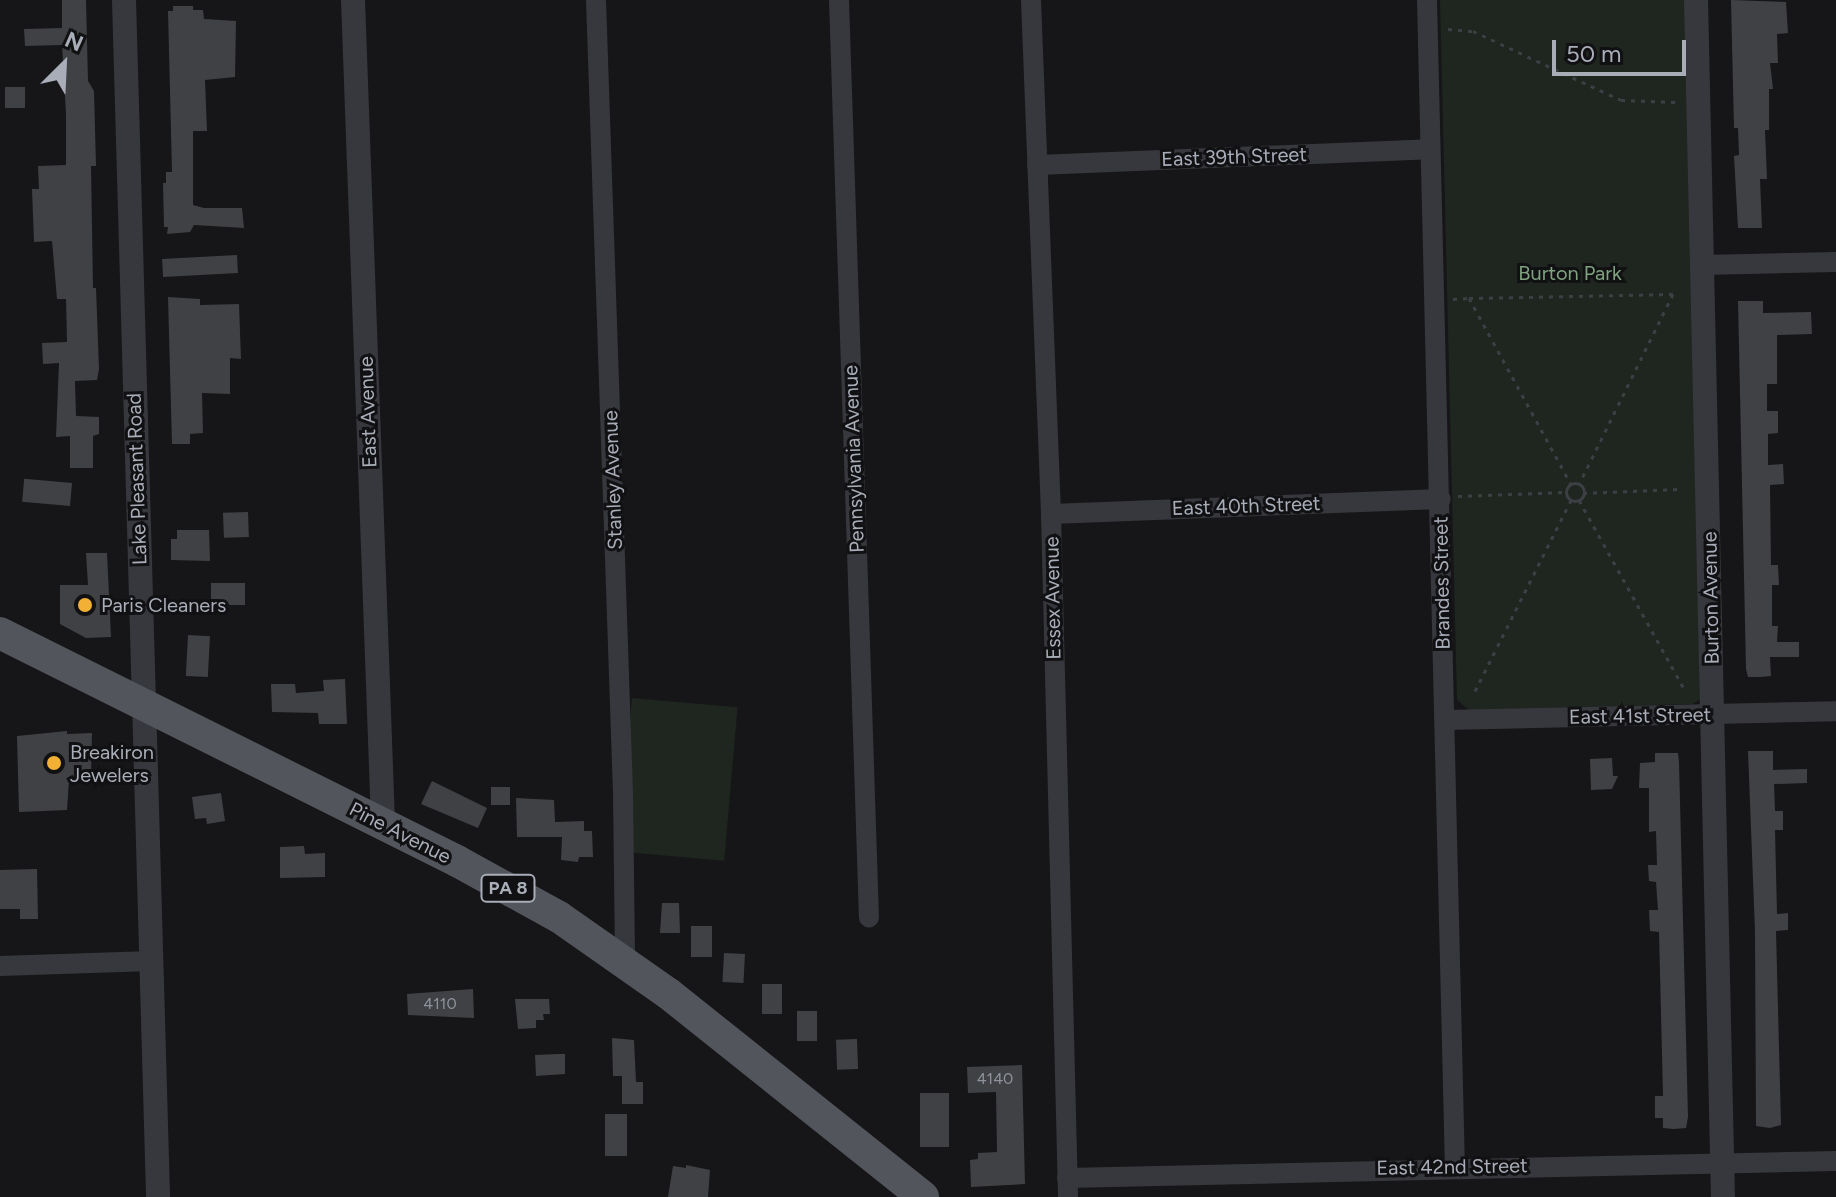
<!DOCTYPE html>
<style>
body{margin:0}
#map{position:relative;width:1836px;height:1197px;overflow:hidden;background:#161618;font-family:Figtree,sans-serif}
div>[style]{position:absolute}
.green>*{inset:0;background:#1e261f;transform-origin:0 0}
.building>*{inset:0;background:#404145;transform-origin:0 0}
.path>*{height:3px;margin-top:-1.5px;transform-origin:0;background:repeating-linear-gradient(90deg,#3d3f44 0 4px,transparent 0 10px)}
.path>.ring{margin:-1.5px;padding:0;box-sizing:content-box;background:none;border:3px solid #3d3f44;border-radius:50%}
.minor>*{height:20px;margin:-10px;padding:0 10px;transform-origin:10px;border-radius:10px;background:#37383d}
.tertiary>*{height:24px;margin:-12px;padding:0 12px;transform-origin:12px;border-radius:12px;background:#37383d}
.primary>*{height:32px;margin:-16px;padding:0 16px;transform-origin:16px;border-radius:16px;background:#53555c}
.dots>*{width:22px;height:22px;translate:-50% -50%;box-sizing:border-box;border:4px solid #111113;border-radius:50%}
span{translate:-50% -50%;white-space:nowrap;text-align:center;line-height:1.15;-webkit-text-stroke:6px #111113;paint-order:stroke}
.number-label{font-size:16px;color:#8e929b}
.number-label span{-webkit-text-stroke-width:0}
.shield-label span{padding:2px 6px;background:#111113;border:2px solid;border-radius:6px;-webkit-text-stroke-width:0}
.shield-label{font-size:18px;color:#a8adb8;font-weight:700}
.street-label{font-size:20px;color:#a8adb8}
.park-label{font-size:20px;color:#7fa381}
.poi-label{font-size:20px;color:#a8adb8}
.left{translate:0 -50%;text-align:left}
.north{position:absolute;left:24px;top:24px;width:80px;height:80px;-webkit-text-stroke:6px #111113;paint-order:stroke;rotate:24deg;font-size:22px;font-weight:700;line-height:32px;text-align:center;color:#a8adb8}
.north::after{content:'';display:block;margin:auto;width:28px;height:36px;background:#a8adb8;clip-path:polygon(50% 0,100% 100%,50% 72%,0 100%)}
.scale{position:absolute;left:1552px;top:40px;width:134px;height:36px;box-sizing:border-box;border:4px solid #a8adb8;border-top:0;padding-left:10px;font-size:24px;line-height:28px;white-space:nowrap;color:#a8adb8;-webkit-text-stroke:6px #111113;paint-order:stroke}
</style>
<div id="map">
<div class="green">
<div style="clip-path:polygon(1440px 0,1685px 0,1700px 699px,1693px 704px,1469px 710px,1457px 700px)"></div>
<div style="left:632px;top:698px;width:106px;height:154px;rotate:5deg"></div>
</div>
<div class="building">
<div style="clip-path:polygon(62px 0,86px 0,88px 81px,94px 91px,96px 166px,91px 166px,93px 288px,96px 288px,99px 369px,97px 380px,75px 381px,76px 416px,99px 417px,99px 434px,93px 436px,93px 468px,70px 468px,70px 436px,56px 437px,59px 363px,43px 364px,42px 343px,67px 342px,66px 299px,57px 299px,52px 241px,34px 242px,32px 189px,39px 189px,38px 166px,66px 165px,66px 114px,62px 45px,25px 46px,24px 29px,62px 28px)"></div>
<div style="clip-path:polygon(1731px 0,1786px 2px,1788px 33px,1777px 34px,1778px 63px,1770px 63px,1773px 89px,1769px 89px,1769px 130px,1765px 130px,1767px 179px,1760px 179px,1762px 228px,1738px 228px,1734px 156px,1739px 155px,1738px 128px,1734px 128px)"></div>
<div style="clip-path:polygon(173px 6px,193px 6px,193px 10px,203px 10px,204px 19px,236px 21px,235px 77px,205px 80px,207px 131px,193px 131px,193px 205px,204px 208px,242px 208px,244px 228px,194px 225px,190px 232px,167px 234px,168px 227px,164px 227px,163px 183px,166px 183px,166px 172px,172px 172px,168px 11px,173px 11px)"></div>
<div style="left:5px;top:87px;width:20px;height:21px"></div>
<div style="left:237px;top:255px;width:18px;height:75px;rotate:87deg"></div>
<div style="clip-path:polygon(168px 297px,200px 299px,200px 305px,239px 304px,241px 359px,230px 358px,230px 394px,202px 393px,203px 433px,190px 434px,190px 444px,172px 444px)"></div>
<div style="clip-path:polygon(1738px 301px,1763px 301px,1763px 313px,1811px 312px,1812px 334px,1777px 335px,1777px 384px,1767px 384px,1767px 411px,1778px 411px,1778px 433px,1768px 434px,1768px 465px,1783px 464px,1784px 484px,1770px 485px,1771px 565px,1778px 565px,1779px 585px,1772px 585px,1772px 626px,1778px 626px,1777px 642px,1799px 642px,1799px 657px,1770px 657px,1771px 676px,1760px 677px,1748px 677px,1746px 669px)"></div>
<div style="left:72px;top:483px;width:23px;height:48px;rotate:95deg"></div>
<div style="left:248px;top:512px;width:25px;height:25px;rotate:88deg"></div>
<div style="clip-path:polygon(177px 530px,209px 530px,210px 561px,171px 560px,171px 539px,177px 539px)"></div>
<div style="clip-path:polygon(86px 553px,107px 553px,111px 637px,86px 638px,60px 624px,60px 585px,88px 585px)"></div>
<div style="left:211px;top:583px;width:34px;height:22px"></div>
<div style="left:188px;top:635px;width:22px;height:41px;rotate:3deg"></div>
<div style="clip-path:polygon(345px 679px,347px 724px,319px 724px,318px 713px,272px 712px,271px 684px,295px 684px,296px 693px,324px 691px,323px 680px)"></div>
<div style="clip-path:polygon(67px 731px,67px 734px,92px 733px,91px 777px,69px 780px,67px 810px,19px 812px,17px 736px)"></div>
<div style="clip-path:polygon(1748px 751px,1773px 751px,1773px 770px,1807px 769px,1807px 783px,1774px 784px,1775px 811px,1783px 811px,1783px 830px,1775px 830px,1777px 914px,1788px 913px,1788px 930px,1776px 931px,1781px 1125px,1770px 1128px,1756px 1126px,1755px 931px)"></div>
<div style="clip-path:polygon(1655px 753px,1678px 753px,1679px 762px,1688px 1117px,1686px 1128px,1674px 1129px,1663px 1128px,1663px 1118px,1655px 1118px,1655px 1096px,1663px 1096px,1662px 1054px,1659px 932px,1650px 931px,1649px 910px,1658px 910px,1656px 882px,1649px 881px,1648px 865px,1657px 865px,1656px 831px,1649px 832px,1649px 788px,1639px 788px,1640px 763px,1655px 762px)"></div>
<div style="clip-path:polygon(1612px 758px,1613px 776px,1618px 776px,1612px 789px,1591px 790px,1590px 759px)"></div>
<div style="clip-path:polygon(432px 781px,487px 808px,478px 828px,421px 804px)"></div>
<div style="left:491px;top:787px;width:19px;height:18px"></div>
<div style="clip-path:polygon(221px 793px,225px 821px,207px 824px,206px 818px,195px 819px,192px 797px)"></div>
<div style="clip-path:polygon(516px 798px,554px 800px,555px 822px,584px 821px,584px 831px,592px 831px,593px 857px,579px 857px,578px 862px,561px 860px,562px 837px,517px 837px)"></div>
<div style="clip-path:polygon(304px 846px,305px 854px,325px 853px,325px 877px,280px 878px,280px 847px)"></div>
<div style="clip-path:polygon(37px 869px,38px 919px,20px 919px,20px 909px,0 909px,0 870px)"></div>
<div style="clip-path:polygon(662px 903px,679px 903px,680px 933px,660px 933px)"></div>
<div style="left:712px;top:926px;width:31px;height:21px;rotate:90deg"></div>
<div style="left:724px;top:953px;width:21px;height:29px;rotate:3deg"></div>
<div style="left:762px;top:984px;width:20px;height:30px"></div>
<div style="clip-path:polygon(473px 989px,474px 1018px,408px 1015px,407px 994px)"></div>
<div style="clip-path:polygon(515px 999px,549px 999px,550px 1014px,543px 1014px,544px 1020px,536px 1020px,536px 1028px,518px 1029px)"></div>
<div style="left:817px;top:1011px;width:30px;height:20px;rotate:90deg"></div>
<div style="clip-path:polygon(612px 1038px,634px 1040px,636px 1082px,643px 1082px,643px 1104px,622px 1104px,622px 1076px,613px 1076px)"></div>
<div style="left:857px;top:1039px;width:30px;height:21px;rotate:88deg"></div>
<div style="clip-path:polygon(558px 1054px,565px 1054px,565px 1074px,536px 1076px,535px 1055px)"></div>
<div style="clip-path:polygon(1022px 1065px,1025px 1184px,971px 1187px,970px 1160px,978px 1159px,978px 1153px,997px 1152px,996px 1092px,968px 1093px,967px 1067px)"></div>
<div style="left:920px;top:1093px;width:29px;height:54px"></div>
<div style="left:605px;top:1114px;width:22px;height:42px"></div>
<div style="clip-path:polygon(686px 1165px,710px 1170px,708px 1197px,668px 1197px,673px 1166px,686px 1168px)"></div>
</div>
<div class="path">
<div style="left:1448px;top:29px;width:25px;rotate:5deg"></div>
<div style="left:1473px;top:31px;width:163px;rotate:25deg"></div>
<div style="left:1621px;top:100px;width:55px;rotate:2.1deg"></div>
<div style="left:1469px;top:298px;width:204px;rotate:-1.1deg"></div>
<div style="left:1673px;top:294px;width:212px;rotate:116.3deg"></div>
<div style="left:1453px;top:299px;width:16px;rotate:-4deg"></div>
<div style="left:1469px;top:298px;width:212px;rotate:61.3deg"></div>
<div class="ring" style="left:1566px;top:483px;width:15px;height:15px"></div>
<div style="left:1583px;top:493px;width:96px;rotate:-2.4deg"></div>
<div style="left:1458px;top:496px;width:108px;rotate:-2.1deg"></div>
<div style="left:1579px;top:500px;width:214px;rotate:60.9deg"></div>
<div style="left:1475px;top:691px;width:214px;rotate:-63.3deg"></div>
</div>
<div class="minor">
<div style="left:596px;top:0;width:793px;rotate:88.05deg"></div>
<div style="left:623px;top:793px;width:167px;rotate:89.3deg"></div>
<div style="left:839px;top:0;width:918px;rotate:88.13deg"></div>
<div style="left:1031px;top:0;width:514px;rotate:87.77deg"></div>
<div style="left:1051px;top:514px;width:683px;rotate:88.57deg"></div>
<div style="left:1427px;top:0;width:1167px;rotate:88.63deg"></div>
<div style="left:1037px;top:165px;width:393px;rotate:-2.3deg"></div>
<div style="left:1702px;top:265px;width:134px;rotate:-1.3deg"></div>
<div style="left:1051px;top:514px;width:390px;rotate:-2.2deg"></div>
<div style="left:1445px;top:720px;width:391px;rotate:-1.3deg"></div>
<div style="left:0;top:966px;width:152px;rotate:-1.9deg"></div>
<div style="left:1067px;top:1178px;width:769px;rotate:-1.27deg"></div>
</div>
<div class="tertiary">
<div style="left:124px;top:0;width:1197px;rotate:88.37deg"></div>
<div style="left:353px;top:0;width:825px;rotate:87.91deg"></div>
<div style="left:1696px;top:0;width:1197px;rotate:88.71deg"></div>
</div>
<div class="primary">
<div style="left:0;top:633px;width:511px;rotate:26.51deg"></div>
<div style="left:457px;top:861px;width:116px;rotate:28.8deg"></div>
<div style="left:559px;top:917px;width:134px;rotate:35deg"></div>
<div style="left:669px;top:994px;width:325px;rotate:38.6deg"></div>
</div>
<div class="dots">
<div style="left:85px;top:605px;background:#f2b134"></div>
<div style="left:54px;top:763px;background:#f2b134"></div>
</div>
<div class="number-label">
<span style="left:440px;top:1004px">4110</span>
<span style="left:995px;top:1079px">4140</span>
</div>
<div class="shield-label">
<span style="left:508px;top:888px">PA 8</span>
</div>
<div class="street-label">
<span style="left:1234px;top:157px;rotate:-2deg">East 39th Street</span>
<span style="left:368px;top:412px;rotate:-92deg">East Avenue</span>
<span style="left:854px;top:459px;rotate:-92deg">Pennsylvania Avenue</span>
<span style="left:137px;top:479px;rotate:-92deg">Lake Pleasant Road</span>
<span style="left:613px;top:480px;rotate:-92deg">Stanley Avenue</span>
<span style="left:1246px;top:506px;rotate:-2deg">East 40th Street</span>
<span style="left:1442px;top:583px;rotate:-91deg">Brandes Street</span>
<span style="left:1053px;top:598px;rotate:-91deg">Essex Avenue</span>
<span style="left:1711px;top:598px;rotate:-91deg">Burton Avenue</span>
<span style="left:1640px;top:716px;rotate:-1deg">East 41st Street</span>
<span style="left:400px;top:833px;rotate:27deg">Pine Avenue</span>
<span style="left:1452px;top:1167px;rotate:-1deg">East 42nd Street</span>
</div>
<div class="park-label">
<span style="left:1570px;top:273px">Burton Park</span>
</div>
<div class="poi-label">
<span class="left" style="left:101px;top:605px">Paris Cleaners</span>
<span class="left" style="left:70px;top:764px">Breakiron<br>Jewelers</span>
</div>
<div class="north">N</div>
<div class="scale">50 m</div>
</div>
